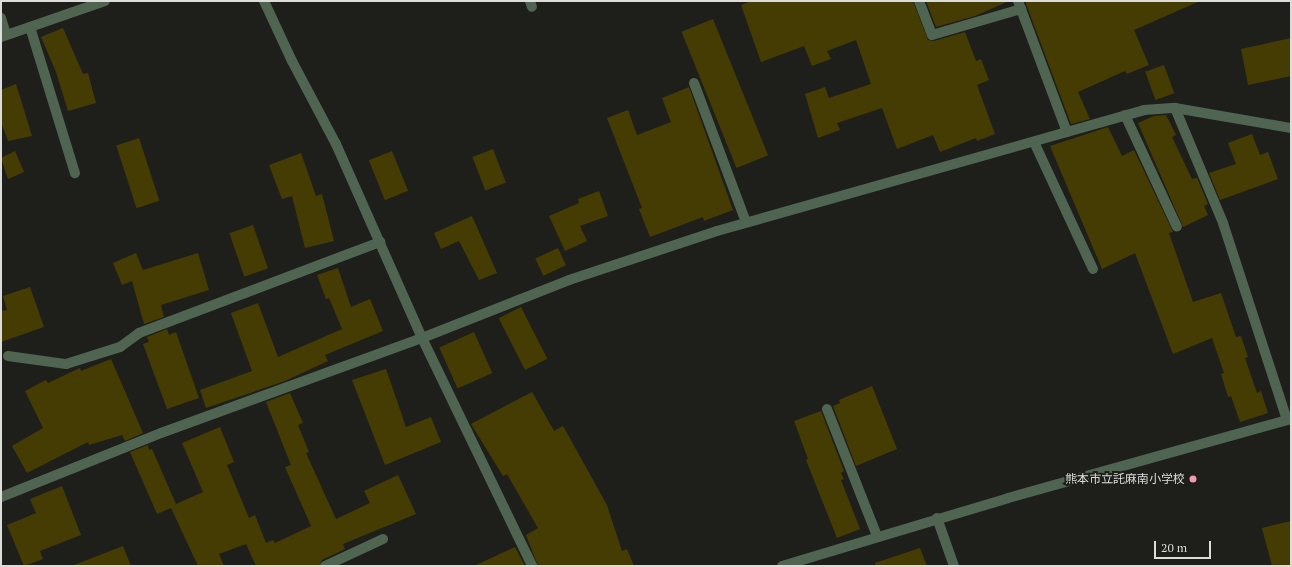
<!DOCTYPE html>
<meta charset="utf-8">
<style>
body{margin:0}
#map{position:relative;width:1292px;height:567px;overflow:hidden;background:#1e1f1b;font-family:"PT Serif","Noto Sans JP",serif}
div>[style]{position:absolute}
.building>*{inset:0;background:#453c03;transform-origin:0 0}
.minor>*{height:10px;margin:-5px;padding:0 5px;transform-origin:5px;border-radius:5px;background:#4f6552}
.dots>*{width:11px;height:11px;translate:-50% -50%;box-sizing:border-box;border:2px solid #1e1f1b;border-radius:50%}
span{translate:-50% -50%;white-space:nowrap;text-align:center;line-height:1.15;-webkit-text-stroke:4px #1e1f1b;paint-order:stroke}
.poi-label{font-size:12px;color:#dcdddb}
.right{translate:-100% -50%;text-align:right}
.frame{position:absolute;inset:0;border:2px solid #dcdddb;pointer-events:none}
.scale{position:absolute;left:1154px;top:541px;width:57px;height:18px;box-sizing:border-box;border:2px solid #dcdddb;border-top:0;padding-left:5px;font-size:12px;line-height:14px;white-space:nowrap;color:#dcdddb;-webkit-text-stroke:3px #1e1f1b;paint-order:stroke}
</style>
<div id="map">
<div class="building">
<div style="clip-path:polygon(751px 1px,913px 1px,928px 40px,934px 41px,965px 32px,976px 61px,981px 59px,989px 80px,977px 85px,995px 134px,977px 141px,976px 138px,940px 152px,933px 135px,897px 149px,882px 108px,837px 123px,840px 130px,818px 138px,805px 94px,825px 87px,829px 98px,871px 84px,856px 40px,827px 51px,831px 59px,812px 66px,804px 46px,761px 62px,741px 5px)"></div>
<div style="clip-path:polygon(926px 1px,1009px 1px,975px 16px,936px 27px)"></div>
<div style="clip-path:polygon(1025px 1px,1200px 1px,1134px 30px,1149px 65px,1127px 74px,1125px 71px,1078px 92px,1090px 119px,1071px 124px)"></div>
<div style="left:713px;top:19px;width:147px;height:34px;rotate:68deg"></div>
<div style="clip-path:polygon(63px 28px,83px 74px,88px 73px,96px 103px,68px 111px,56px 72px,41px 37px)"></div>
<div style="clip-path:polygon(1291px 38px,1291px 76px,1248px 85px,1241px 49px)"></div>
<div style="left:1164px;top:65px;width:30px;height:20px;rotate:70deg"></div>
<div style="clip-path:polygon(16px 84px,32px 136px,8px 141px,1px 122px,1px 90px)"></div>
<div style="clip-path:polygon(689px 87px,733px 210px,704px 221px,703px 217px,650px 237px,639px 209px,642px 208px,607px 118px,628px 110px,637px 135px,671px 122px,662px 98px)"></div>
<div style="clip-path:polygon(1166px 115px,1176px 135px,1172px 137px,1192px 179px,1197px 178px,1208px 204px,1204px 206px,1208px 215px,1183px 227px,1138px 123px,1154px 116px)"></div>
<div style="clip-path:polygon(1108px 127px,1122px 156px,1134px 150px,1173px 232px,1169px 233px,1193px 302px,1221px 293px,1236px 337px,1241px 336px,1248px 357px,1245px 358px,1257px 393px,1261px 391px,1268px 413px,1240px 422px,1231px 396px,1228px 397px,1221px 374px,1224px 373px,1212px 338px,1173px 354px,1135px 253px,1102px 269px,1050px 146px)"></div>
<div style="clip-path:polygon(1252px 134px,1260px 155px,1268px 152px,1278px 179px,1220px 200px,1209px 173px,1236px 164px,1228px 143px)"></div>
<div style="left:139px;top:138px;width:66px;height:24px;rotate:72deg"></div>
<div style="left:493px;top:149px;width:36px;height:22px;rotate:69deg"></div>
<div style="clip-path:polygon(15px 151px,24px 172px,8px 179px,1px 158px)"></div>
<div style="left:392px;top:151px;width:43px;height:25px;rotate:68deg"></div>
<div style="clip-path:polygon(301px 153px,316px 196px,322px 194px,334px 241px,305px 248px,292px 196px,282px 199px,269px 165px)"></div>
<div style="clip-path:polygon(599px 191px,608px 216px,580px 226px,587px 241px,565px 251px,549px 216px,579px 203px,578px 199px)"></div>
<div style="clip-path:polygon(472px 216px,497px 273px,479px 280px,459px 241px,441px 249px,434px 233px)"></div>
<div style="left:253px;top:225px;width:46px;height:25px;rotate:71deg"></div>
<div style="left:558px;top:248px;width:19px;height:25px;rotate:65deg"></div>
<div style="clip-path:polygon(136px 253px,143px 270px,198px 253px,209px 290px,161px 305px,164px 317px,144px 324px,132px 281px,122px 285px,113px 263px)"></div>
<div style="clip-path:polygon(338px 268px,351px 307px,370px 299px,383px 331px,325px 355px,328px 361px,285px 381px,206px 408px,200px 390px,252px 371px,231px 313px,258px 303px,278px 357px,342px 329px,329px 298px,326px 299px,317px 275px)"></div>
<div style="clip-path:polygon(30px 287px,44px 327px,1px 342px,1px 311px,7px 310px,3px 296px)"></div>
<div style="left:521px;top:307px;width:58px;height:25px;rotate:63deg"></div>
<div style="clip-path:polygon(167px 329px,169px 335px,176px 332px,199px 398px,167px 409px,143px 344px,149px 342px,147px 337px)"></div>
<div style="left:474px;top:332px;width:45px;height:38px;rotate:66deg"></div>
<div style="clip-path:polygon(111px 359px,143px 433px,125px 441px,122px 435px,89px 445px,88px 442px,27px 473px,12px 446px,43px 428px,25px 391px,46px 380px,48px 383px,80px 368px,81px 371px)"></div>
<div style="clip-path:polygon(386px 369px,406px 427px,431px 417px,441px 442px,385px 465px,352px 380px)"></div>
<div style="clip-path:polygon(872px 386px,897px 449px,856px 466px,833px 406px,840px 403px,839px 400px)"></div>
<div style="clip-path:polygon(532px 392px,554px 431px,563px 426px,607px 505px,622px 551px,627px 549px,634px 566px,538px 566px,526px 535px,538px 528px,507px 474px,503px 476px,471px 424px)"></div>
<div style="clip-path:polygon(290px 393px,303px 423px,298px 425px,309px 452px,306px 453px,336px 519px,370px 503px,364px 491px,398px 475px,416px 514px,343px 544px,345px 549px,322px 560px,319px 566px,256px 566px,246px 544px,219px 554px,224px 566px,198px 566px,171px 508px,157px 514px,130px 452px,148px 445px,149px 450px,152px 449px,176px 504px,203px 492px,182px 443px,220px 427px,234px 462px,227px 465px,249px 518px,255px 515px,266px 543px,273px 540px,275px 543px,311px 526px,285px 467px,291px 465px,266px 402px)"></div>
<div style="clip-path:polygon(821px 411px,844px 471px,841px 473px,844px 479px,841px 480px,860px 529px,837px 538px,806px 460px,808px 459px,794px 421px)"></div>
<div style="clip-path:polygon(62px 486px,81px 535px,40px 551px,43px 559px,24px 566px,7px 525px,36px 513px,30px 499px)"></div>
<div style="clip-path:polygon(1291px 521px,1291px 566px,1272px 566px,1262px 528px)"></div>
<div style="clip-path:polygon(123px 546px,131px 566px,75px 566px,74px 565px)"></div>
<div style="clip-path:polygon(515px 547px,525px 566px,474px 566px)"></div>
<div style="clip-path:polygon(920px 548px,927px 566px,875px 566px,875px 563px)"></div>
</div>
<div class="minor">
<div style="left:264px;top:1px;width:66px;rotate:65deg"></div>
<div style="left:292px;top:61px;width:94px;rotate:62.1deg"></div>
<div style="left:336px;top:144px;width:212px;rotate:66.1deg"></div>
<div style="left:422px;top:338px;width:253px;rotate:64.2deg"></div>
<div style="left:530px;top:1px;width:6px;rotate:72deg"></div>
<div style="left:919px;top:1px;width:36px;rotate:69deg"></div>
<div style="left:932px;top:35px;width:93px;rotate:-16.3deg"></div>
<div style="left:1018px;top:1px;width:140px;rotate:69.5deg"></div>
<div style="left:1px;top:18px;width:17px;rotate:73deg"></div>
<div style="left:30px;top:27px;width:153px;rotate:72.9deg"></div>
<div style="left:1px;top:37px;width:110px;rotate:-19.1deg"></div>
<div style="left:694px;top:83px;width:148px;rotate:69.5deg"></div>
<div style="left:1175px;top:108px;width:125px;rotate:67.3deg"></div>
<div style="left:1223px;top:223px;width:207px;rotate:72deg"></div>
<div style="left:1125px;top:115px;width:123px;rotate:65.1deg"></div>
<div style="left:1034px;top:142px;width:140px;rotate:65.1deg"></div>
<div style="left:8px;top:356px;width:59px;rotate:7.9deg"></div>
<div style="left:66px;top:364px;width:57px;rotate:-17.5deg"></div>
<div style="left:120px;top:347px;width:24px;rotate:-36deg"></div>
<div style="left:139px;top:333px;width:258px;rotate:-20.7deg"></div>
<div style="left:827px;top:409px;width:136px;rotate:68.5deg"></div>
<div style="left:1px;top:497px;width:172px;rotate:-21.8deg"></div>
<div style="left:161px;top:433px;width:278px;rotate:-20deg"></div>
<div style="left:422px;top:338px;width:158px;rotate:-21.5deg"></div>
<div style="left:569px;top:280px;width:156px;rotate:-18.3deg"></div>
<div style="left:717px;top:231px;width:444px;rotate:-15.8deg"></div>
<div style="left:1144px;top:110px;width:31px;rotate:-4deg"></div>
<div style="left:1175px;top:108px;width:118px;rotate:9.8deg"></div>
<div style="left:937px;top:518px;width:51px;rotate:70.5deg"></div>
<div style="left:325px;top:566px;width:64px;rotate:-25deg"></div>
<div style="left:782px;top:566px;width:236px;rotate:-16.7deg"></div>
<div style="left:1008px;top:498px;width:294px;rotate:-15.6deg"></div>
</div>
<div class="dots">
<div style="left:1193px;top:479px;background:#f29ab0"></div>
</div>
<div class="poi-label">
<span class="right" style="left:1185px;top:479px">熊本市立託麻南小学校</span>
</div>
<div class="frame"></div>
<div class="scale">20 m</div>
</div>
